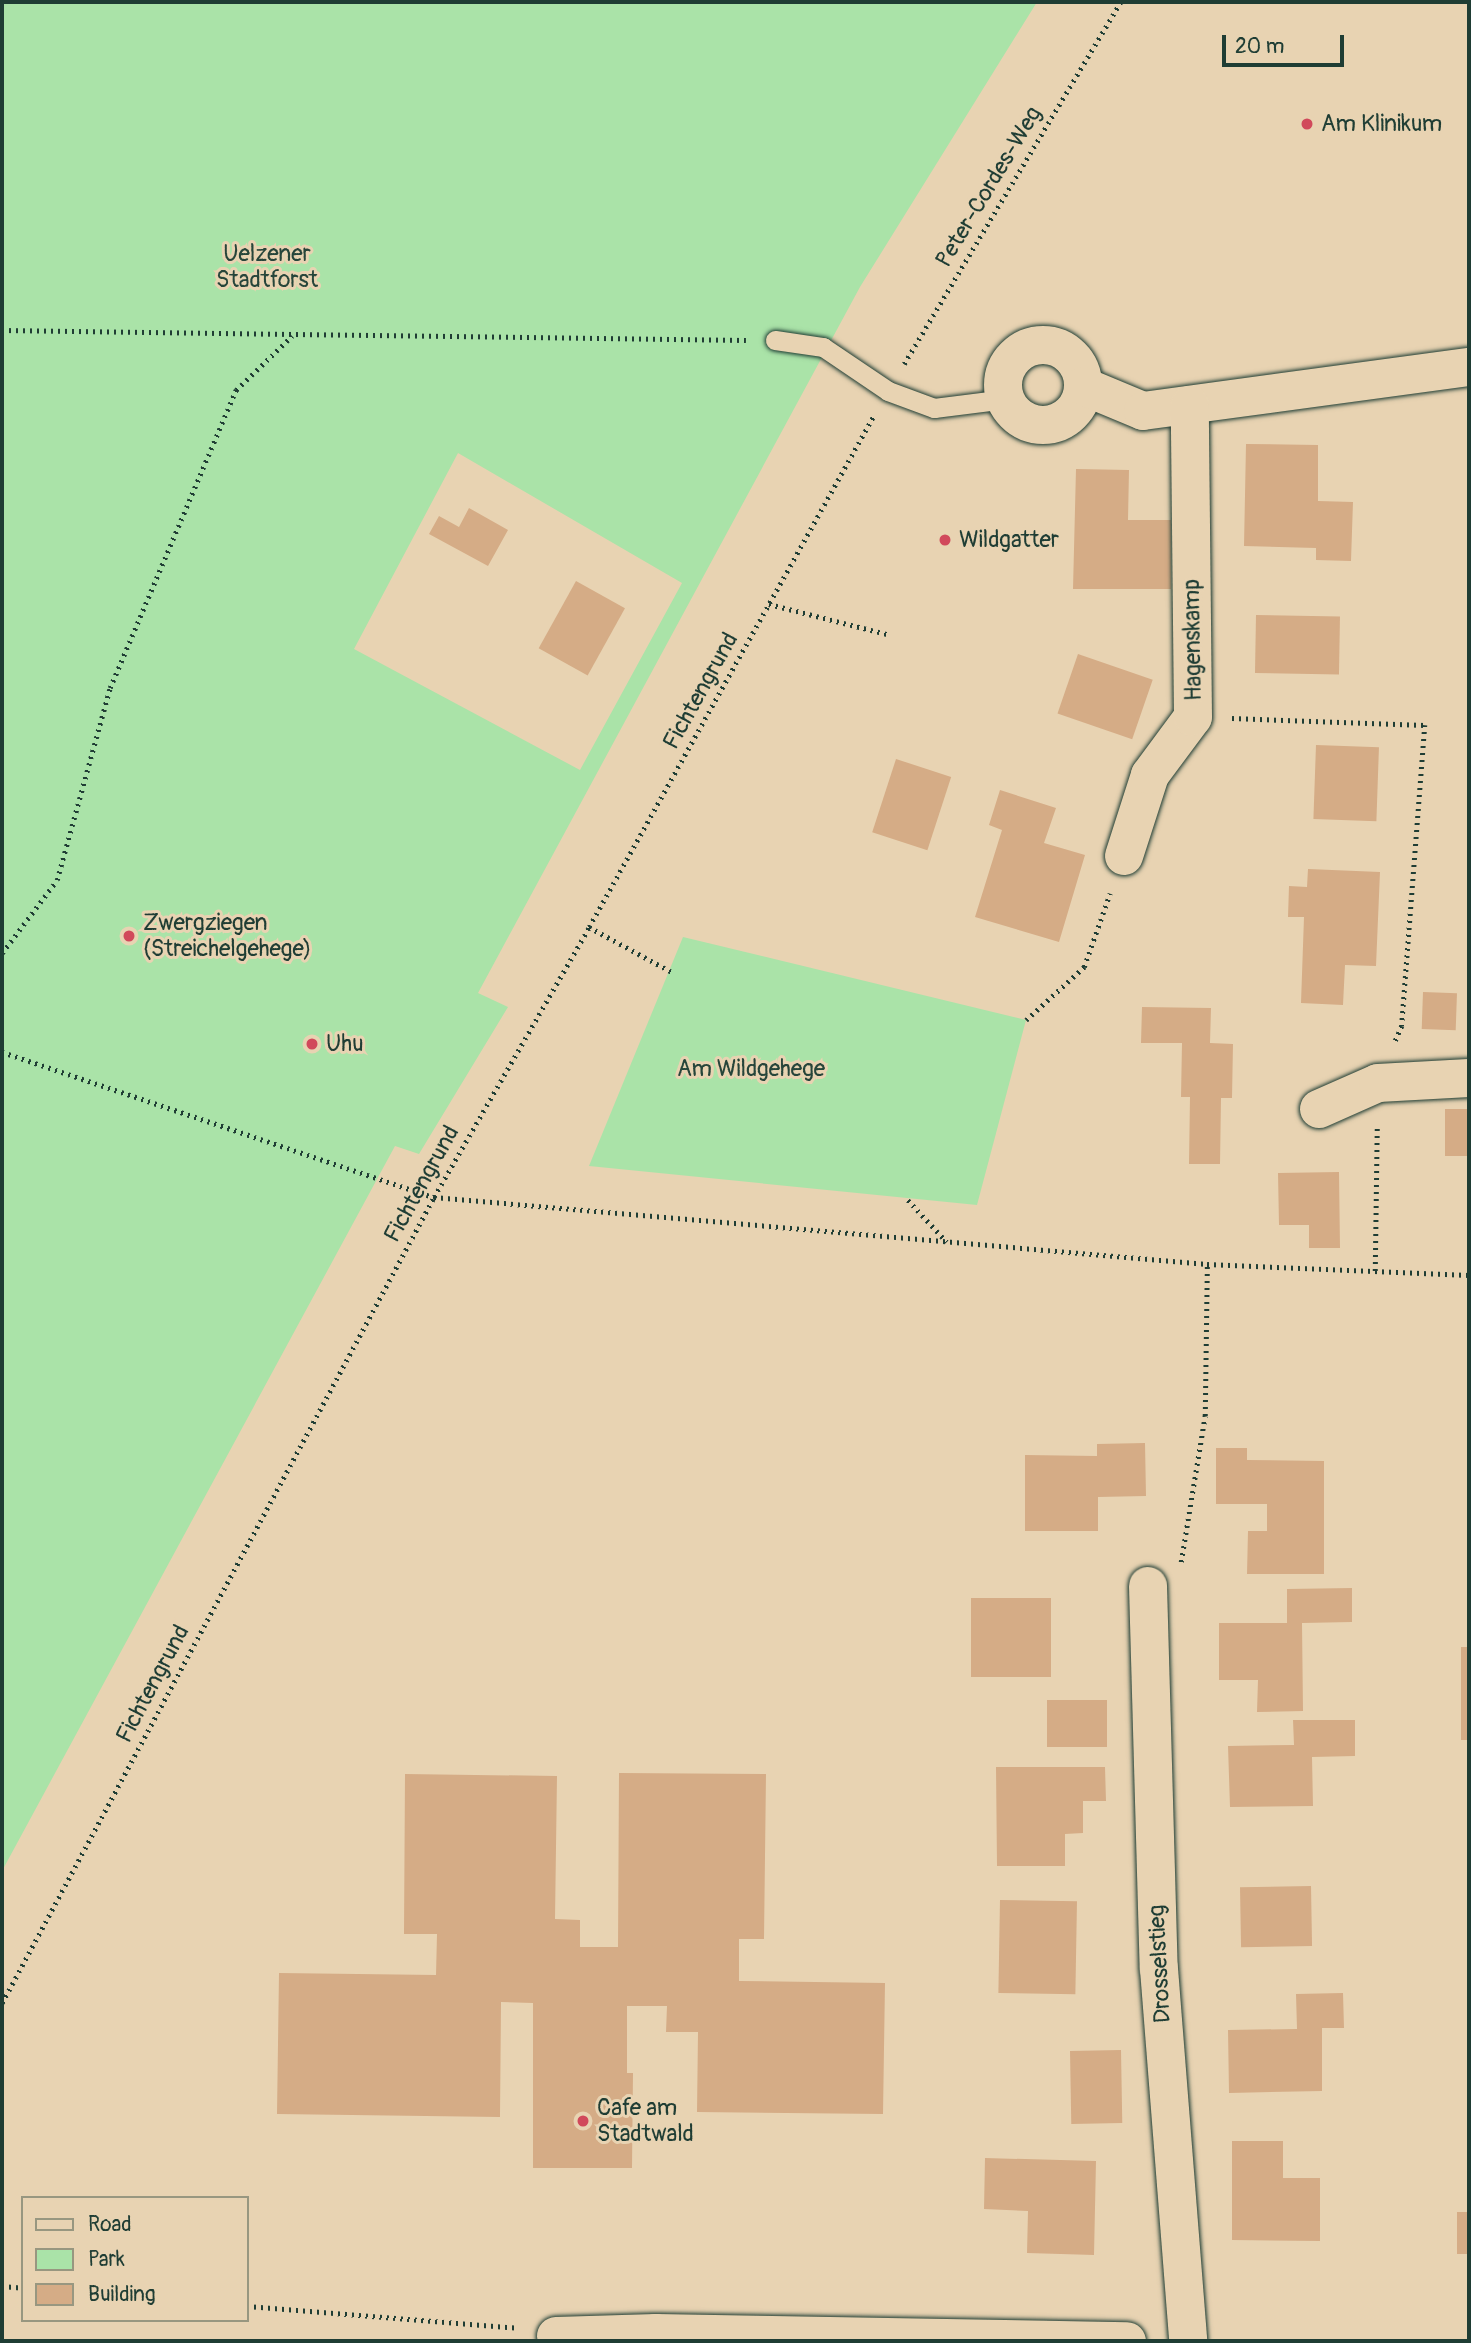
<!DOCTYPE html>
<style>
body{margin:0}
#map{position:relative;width:1471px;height:2343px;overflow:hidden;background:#e8d3b2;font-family:Pangolin,sans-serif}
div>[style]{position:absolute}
.green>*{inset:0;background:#aae3a8}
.building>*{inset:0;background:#d5ac86;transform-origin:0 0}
.path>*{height:4.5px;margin-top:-2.25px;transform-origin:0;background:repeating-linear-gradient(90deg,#1f3d34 0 2px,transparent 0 7px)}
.roads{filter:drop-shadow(0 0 2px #1f3d34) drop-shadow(0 0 2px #1f3d34)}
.service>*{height:19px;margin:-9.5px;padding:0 9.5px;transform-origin:9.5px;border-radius:9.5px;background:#e8d3b2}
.minor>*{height:38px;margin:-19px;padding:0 19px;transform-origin:19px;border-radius:19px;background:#e8d3b2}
.minor>.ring{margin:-19px;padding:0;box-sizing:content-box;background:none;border:38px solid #e8d3b2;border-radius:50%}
.dots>*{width:19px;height:19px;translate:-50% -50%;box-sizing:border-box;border:4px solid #e8d3b2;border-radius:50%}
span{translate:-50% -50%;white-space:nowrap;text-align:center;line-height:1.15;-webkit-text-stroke:6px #e8d3b2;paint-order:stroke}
.poi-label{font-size:23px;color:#1f3d34}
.left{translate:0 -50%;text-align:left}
.street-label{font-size:23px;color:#1f3d34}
.park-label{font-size:23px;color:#26453a}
.frame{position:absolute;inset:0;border:4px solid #1f3d34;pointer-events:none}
.legend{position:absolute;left:21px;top:2196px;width:228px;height:126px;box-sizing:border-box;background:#e8d3b2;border:2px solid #989780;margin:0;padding:9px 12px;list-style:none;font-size:21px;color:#1f3d34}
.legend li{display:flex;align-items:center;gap:14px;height:35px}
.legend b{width:35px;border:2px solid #989780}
.scale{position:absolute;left:1222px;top:35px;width:122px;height:32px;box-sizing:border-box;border:4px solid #1f3d34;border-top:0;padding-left:9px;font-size:21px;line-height:24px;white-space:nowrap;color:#1f3d34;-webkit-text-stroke:5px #e8d3b2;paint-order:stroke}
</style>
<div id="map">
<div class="green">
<div style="clip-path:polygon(evenodd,2px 2px,1037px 2px,860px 287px,478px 993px,508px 1007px,419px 1154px,395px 1146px,2px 1871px,2px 2px,458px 453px,682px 583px,580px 770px,354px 649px,458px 453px)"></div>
<div style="clip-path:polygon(683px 937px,1026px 1020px,977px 1205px,589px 1166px)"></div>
</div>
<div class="building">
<div style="clip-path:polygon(1246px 444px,1318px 445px,1318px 501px,1353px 502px,1351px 561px,1316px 560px,1316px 548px,1244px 546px)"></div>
<div style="clip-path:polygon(1076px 469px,1129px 470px,1128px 520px,1171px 520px,1171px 589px,1073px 589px)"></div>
<div style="clip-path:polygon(469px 508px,508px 530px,488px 566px,429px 534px,439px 516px,459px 527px)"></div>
<div style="left:576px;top:581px;width:56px;height:77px;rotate:29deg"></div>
<div style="left:1256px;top:615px;width:84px;height:58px;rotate:1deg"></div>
<div style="left:1078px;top:654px;width:79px;height:63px;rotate:19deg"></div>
<div style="left:1316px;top:745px;width:63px;height:74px;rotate:2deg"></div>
<div style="left:896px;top:759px;width:58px;height:77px;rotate:18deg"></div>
<div style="clip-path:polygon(1000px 790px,1056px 808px,1044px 843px,1085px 855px,1059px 942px,975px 917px,1002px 830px,989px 825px)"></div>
<div style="clip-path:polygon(1308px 869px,1380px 872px,1376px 966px,1345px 965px,1343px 1005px,1301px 1003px,1304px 917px,1288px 917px,1289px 886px,1307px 887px)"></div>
<div style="left:1423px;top:992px;width:34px;height:37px;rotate:2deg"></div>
<div style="clip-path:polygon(1142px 1007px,1211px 1008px,1210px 1043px,1233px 1044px,1232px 1098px,1221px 1098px,1220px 1164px,1189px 1164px,1190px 1097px,1181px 1097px,1182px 1043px,1141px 1043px)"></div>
<div style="left:1445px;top:1109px;width:24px;height:47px"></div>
<div style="clip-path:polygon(1339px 1172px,1340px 1248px,1309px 1248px,1309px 1225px,1279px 1225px,1278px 1173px)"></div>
<div style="clip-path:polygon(1145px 1443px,1146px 1496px,1098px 1497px,1098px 1531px,1025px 1531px,1025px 1455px,1097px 1456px,1097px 1444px)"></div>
<div style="clip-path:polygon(1216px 1448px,1247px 1448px,1247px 1460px,1324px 1461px,1324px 1574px,1247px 1574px,1248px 1531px,1267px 1531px,1267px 1504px,1216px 1504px)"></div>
<div style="clip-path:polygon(1352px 1588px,1352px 1622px,1302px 1623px,1303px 1711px,1257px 1712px,1258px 1680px,1219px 1680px,1219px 1623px,1287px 1623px,1287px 1589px)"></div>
<div style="left:971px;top:1598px;width:80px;height:79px"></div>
<div style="left:1461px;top:1647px;width:8px;height:93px"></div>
<div style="left:1107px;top:1700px;width:47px;height:60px;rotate:90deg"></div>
<div style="clip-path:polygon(1293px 1720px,1355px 1720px,1355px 1756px,1312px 1757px,1313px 1806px,1230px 1807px,1228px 1746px,1294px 1745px)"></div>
<div style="clip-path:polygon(996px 1767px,1105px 1767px,1106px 1801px,1083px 1801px,1083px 1833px,1065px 1834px,1065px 1866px,997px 1866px)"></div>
<div style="clip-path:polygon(619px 1773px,766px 1774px,764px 1939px,739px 1939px,739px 1981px,885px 1983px,883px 2114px,697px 2112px,698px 2032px,666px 2032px,667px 2006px,627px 2006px,627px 2073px,633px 2073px,632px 2168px,533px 2168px,533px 2003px,501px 2002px,500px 2117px,277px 2114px,279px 1973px,436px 1975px,437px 1934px,404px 1934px,405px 1774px,557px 1776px,555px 1919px,580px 1920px,580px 1947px,618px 1947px)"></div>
<div style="left:1311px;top:1886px;width:60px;height:71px;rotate:89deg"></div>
<div style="left:1000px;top:1900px;width:77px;height:93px;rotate:1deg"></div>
<div style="clip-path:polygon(1343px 1993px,1344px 2028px,1322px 2028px,1322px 2091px,1229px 2093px,1228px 2030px,1297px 2029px,1296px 1994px)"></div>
<div style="left:1121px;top:2050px;width:73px;height:51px;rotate:89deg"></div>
<div style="clip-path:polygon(1232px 2141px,1283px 2141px,1283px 2178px,1320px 2178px,1320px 2241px,1232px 2240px)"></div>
<div style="clip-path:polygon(985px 2158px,1096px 2161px,1094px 2255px,1027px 2253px,1028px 2211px,984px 2209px)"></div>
<div style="left:1457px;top:2212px;width:12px;height:42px"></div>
</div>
<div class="path">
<div style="left:2px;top:330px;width:744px;rotate:0.77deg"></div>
<div style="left:904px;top:364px;width:422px;rotate:-59.1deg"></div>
<div style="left:769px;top:604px;width:122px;rotate:14.3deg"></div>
<div style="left:1232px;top:718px;width:193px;rotate:2.1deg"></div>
<div style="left:1425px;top:725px;width:302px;rotate:94.4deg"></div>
<div style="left:1402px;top:1026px;width:17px;rotate:114deg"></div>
<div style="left:589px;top:927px;width:94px;rotate:28.5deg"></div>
<div style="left:2px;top:953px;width:91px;rotate:-53deg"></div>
<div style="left:57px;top:880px;width:199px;rotate:-74.6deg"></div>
<div style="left:110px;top:688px;width:324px;rotate:-67.1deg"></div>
<div style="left:236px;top:390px;width:78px;rotate:-44deg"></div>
<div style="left:1026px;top:1020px;width:79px;rotate:-42.4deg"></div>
<div style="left:1084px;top:967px;width:78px;rotate:-70.6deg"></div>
<div style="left:2px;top:1052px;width:456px;rotate:18.6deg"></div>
<div style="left:434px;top:1197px;width:776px;rotate:4.95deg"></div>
<div style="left:1207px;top:1264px;width:262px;rotate:2.4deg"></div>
<div style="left:908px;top:1200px;width:57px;rotate:47.1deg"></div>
<div style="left:1375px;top:1271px;width:143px;rotate:-89.2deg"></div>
<div style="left:1181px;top:1562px;width:148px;rotate:-80.7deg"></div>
<div style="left:1205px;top:1416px;width:152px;rotate:-89.2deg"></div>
<div style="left:2px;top:2003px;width:914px;rotate:-61.81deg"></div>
<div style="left:434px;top:1197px;width:311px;rotate:-60.1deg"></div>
<div style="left:589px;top:927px;width:584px;rotate:-60.89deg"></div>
<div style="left:2px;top:2286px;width:21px;rotate:5deg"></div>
<div style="left:247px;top:2306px;width:272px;rotate:4.6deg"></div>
</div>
<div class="roads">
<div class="service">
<div style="left:775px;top:340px;width:49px;rotate:8.3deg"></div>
<div style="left:823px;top:347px;width:78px;rotate:34.1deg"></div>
<div style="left:888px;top:391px;width:49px;rotate:20.3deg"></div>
<div style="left:934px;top:408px;width:72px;rotate:-7.2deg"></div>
</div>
<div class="minor">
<div class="ring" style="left:1003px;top:345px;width:42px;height:42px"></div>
<div style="left:1083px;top:386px;width:65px;rotate:22.6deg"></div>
<div style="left:1143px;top:411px;width:329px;rotate:-7.7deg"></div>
<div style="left:1124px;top:856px;width:85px;rotate:-72.2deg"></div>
<div style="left:1150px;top:775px;width:72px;rotate:-53.4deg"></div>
<div style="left:1193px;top:717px;width:312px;rotate:-90.6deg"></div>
<div style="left:1319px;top:1109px;width:64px;rotate:-23.8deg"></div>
<div style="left:1378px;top:1083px;width:91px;rotate:-3.1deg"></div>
<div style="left:1148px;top:1586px;width:383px;rotate:88.4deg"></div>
<div style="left:1159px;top:1969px;width:373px;rotate:85.5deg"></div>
<div style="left:556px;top:2336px;width:100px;rotate:-1.7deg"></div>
<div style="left:656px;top:2333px;width:471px;rotate:1deg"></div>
</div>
</div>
<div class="dots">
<div style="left:1307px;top:124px;background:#d1495b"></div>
<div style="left:945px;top:540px;background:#d1495b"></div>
<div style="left:129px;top:936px;background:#d1495b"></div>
<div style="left:312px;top:1044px;background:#d1495b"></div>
<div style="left:583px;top:2121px;background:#d1495b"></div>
</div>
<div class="poi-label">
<span class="left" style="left:1321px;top:124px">Am Klinikum</span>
<span class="left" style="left:959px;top:540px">Wildgatter</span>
<span class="left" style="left:143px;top:936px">Zwergziegen<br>(Streichelgehege)</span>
<span class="left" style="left:326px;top:1044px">Uhu</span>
<span class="left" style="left:597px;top:2121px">Cafe am<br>Stadtwald</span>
</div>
<div class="street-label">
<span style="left:989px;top:187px;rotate:-59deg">Peter-Cordes-Weg</span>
<span style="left:1193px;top:640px;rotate:-91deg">Hagenskamp</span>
<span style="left:701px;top:691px;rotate:-61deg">Fichtengrund</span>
<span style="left:422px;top:1184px;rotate:-61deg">Fichtengrund</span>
<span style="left:153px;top:1684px;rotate:-62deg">Fichtengrund</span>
<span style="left:1160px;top:1964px;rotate:-93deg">Drosselstieg</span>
</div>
<div class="park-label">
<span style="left:267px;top:267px">Uelzener<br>Stadtforst</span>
<span style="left:751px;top:1069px">Am Wildgehege</span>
</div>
<div class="frame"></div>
<ul class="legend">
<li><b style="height:9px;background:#e8d3b2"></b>Road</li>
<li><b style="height:19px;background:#aae3a8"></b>Park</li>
<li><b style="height:19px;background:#d5ac86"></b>Building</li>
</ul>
<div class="scale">20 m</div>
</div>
